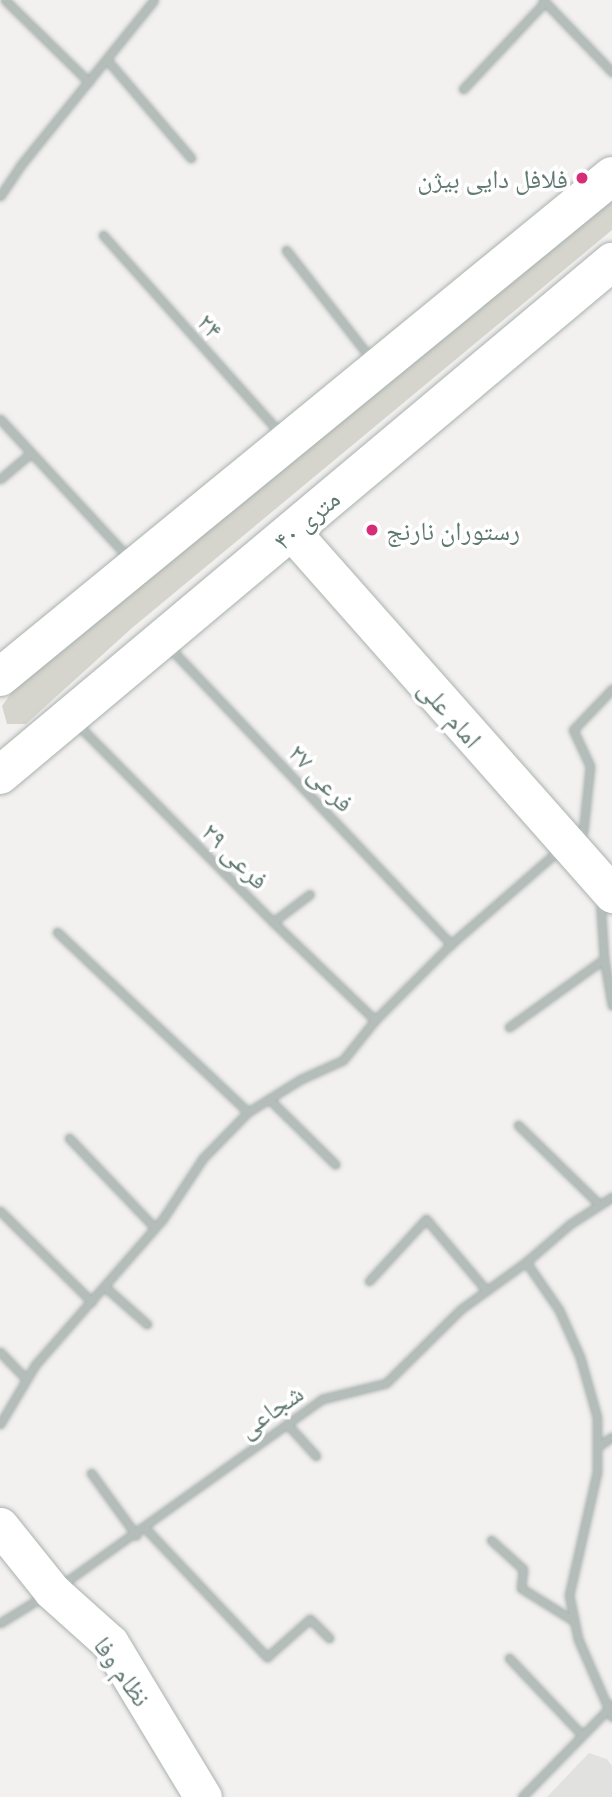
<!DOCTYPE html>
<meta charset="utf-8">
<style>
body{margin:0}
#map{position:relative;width:612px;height:1797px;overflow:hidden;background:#f3f1ef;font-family:"Exo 2","Noto Naskh Arabic",sans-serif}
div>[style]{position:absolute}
.built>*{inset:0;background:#e1e1e0}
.green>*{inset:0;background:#d6d5cd}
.roads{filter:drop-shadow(0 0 2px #a8b2b0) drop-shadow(0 0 2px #a8b2b0)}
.street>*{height:7px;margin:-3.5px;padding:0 3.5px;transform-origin:3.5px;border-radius:3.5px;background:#b5bdbb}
.secondary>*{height:37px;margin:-18.5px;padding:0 18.5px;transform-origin:18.5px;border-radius:18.5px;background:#fff}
.primary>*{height:38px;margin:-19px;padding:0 19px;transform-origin:19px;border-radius:19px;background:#fff}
.dots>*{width:19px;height:19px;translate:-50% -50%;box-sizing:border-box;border:4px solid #fff;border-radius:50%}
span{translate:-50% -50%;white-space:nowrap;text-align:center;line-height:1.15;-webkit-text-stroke:7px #fff;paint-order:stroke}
.poi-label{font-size:26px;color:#607973}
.right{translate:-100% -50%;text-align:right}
.left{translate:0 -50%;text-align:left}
.street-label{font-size:26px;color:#607973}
</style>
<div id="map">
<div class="built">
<div style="clip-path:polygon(589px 1753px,607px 1759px,612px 1766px,612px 1797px,547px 1797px)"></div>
</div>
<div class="green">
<div style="clip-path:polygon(612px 199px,612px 230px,132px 628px,26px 724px,7px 724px,2px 706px,12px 692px)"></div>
</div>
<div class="roads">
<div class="street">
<div style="left:5px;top:0;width:117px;rotate:44.3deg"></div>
<div style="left:543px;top:0;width:100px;rotate:46.2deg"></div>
<div style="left:107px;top:60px;width:129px;rotate:49.4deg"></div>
<div style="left:463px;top:89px;width:120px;rotate:-46.7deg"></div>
<div style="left:0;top:196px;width:36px;rotate:-56deg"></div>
<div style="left:20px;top:166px;width:213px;rotate:-51.1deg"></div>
<div style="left:103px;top:235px;width:266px;rotate:48.2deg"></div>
<div style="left:286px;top:250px;width:140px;rotate:52deg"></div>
<div style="left:0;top:419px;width:188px;rotate:47.2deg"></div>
<div style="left:0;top:479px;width:40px;rotate:-40deg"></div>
<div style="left:169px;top:647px;width:410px;rotate:46.5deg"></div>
<div style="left:78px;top:725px;width:277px;rotate:45.3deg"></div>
<div style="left:273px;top:922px;width:141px;rotate:43.9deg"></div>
<div style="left:583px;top:832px;width:66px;rotate:-83.9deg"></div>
<div style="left:590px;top:766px;width:40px;rotate:-115deg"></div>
<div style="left:573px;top:730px;width:57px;rotate:-46.4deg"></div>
<div style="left:600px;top:898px;width:61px;rotate:86.2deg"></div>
<div style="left:604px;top:959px;width:47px;rotate:80.1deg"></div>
<div style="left:273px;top:922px;width:46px;rotate:-37.1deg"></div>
<div style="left:57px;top:932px;width:262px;rotate:43.3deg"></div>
<div style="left:509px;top:1027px;width:117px;rotate:-35.6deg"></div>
<div style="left:269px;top:1099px;width:93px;rotate:44.6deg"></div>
<div style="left:518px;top:1125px;width:113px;rotate:44.3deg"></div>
<div style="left:69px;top:1138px;width:124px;rotate:46.3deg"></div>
<div style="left:0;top:1211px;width:129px;rotate:44.7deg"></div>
<div style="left:526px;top:1262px;width:58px;rotate:55.5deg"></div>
<div style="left:559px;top:1310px;width:51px;rotate:65.9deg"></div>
<div style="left:580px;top:1357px;width:62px;rotate:74.2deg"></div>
<div style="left:597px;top:1417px;width:55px;rotate:90deg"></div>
<div style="left:597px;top:1472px;width:126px;rotate:102.8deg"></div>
<div style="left:569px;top:1595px;width:45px;rotate:78.4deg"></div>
<div style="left:578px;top:1639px;width:85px;rotate:66.4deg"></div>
<div style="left:369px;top:1281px;width:84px;rotate:-47.4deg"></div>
<div style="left:426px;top:1219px;width:93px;rotate:49.8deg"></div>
<div style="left:105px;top:1287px;width:56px;rotate:41.4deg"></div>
<div style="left:0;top:1352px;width:37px;rotate:46deg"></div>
<div style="left:0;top:1424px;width:69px;rotate:-59.3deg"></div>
<div style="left:35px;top:1365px;width:193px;rotate:-48.8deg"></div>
<div style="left:162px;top:1220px;width:74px;rotate:-56.5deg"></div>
<div style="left:203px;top:1158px;width:64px;rotate:-45.6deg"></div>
<div style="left:248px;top:1112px;width:62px;rotate:-31.9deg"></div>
<div style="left:301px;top:1079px;width:46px;rotate:-24.3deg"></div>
<div style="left:343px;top:1060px;width:51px;rotate:-51.3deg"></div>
<div style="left:375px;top:1020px;width:107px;rotate:-45deg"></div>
<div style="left:451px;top:944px;width:143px;rotate:-41deg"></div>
<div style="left:287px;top:1424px;width:43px;rotate:47.8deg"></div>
<div style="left:597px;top:1447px;width:18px;rotate:-34deg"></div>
<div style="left:91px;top:1473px;width:77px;rotate:54deg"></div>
<div style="left:145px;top:1528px;width:178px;rotate:46.6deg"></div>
<div style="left:267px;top:1657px;width:57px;rotate:-41.5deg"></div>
<div style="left:310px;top:1619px;width:27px;rotate:45deg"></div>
<div style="left:491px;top:1540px;width:43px;rotate:42.2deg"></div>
<div style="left:523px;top:1569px;width:19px;rotate:96deg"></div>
<div style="left:521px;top:1588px;width:62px;rotate:31.9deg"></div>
<div style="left:60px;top:1586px;width:322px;rotate:-35.5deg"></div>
<div style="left:322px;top:1399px;width:66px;rotate:-14deg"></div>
<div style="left:386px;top:1383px;width:105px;rotate:-44.6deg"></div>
<div style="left:461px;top:1309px;width:80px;rotate:-35.9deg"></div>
<div style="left:526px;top:1262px;width:58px;rotate:-40.8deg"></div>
<div style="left:570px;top:1224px;width:50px;rotate:-32.7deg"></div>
<div style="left:0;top:1623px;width:52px;rotate:-31.5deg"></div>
<div style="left:509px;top:1658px;width:105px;rotate:46.5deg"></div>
<div style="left:522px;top:1797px;width:129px;rotate:-45.6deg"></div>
</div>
<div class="secondary">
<div style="left:291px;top:531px;width:485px;rotate:48.5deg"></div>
<div style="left:0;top:1526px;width:83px;rotate:51.3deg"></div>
<div style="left:52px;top:1591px;width:78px;rotate:41.9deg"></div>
<div style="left:110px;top:1643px;width:180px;rotate:58.9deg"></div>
</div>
<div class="primary">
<div style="left:0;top:677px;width:791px;rotate:-39.3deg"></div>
<div style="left:0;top:775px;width:799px;rotate:-39.97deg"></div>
</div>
</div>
<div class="dots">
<div style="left:582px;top:178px;background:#d62d78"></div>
<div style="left:372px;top:530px;background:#d62d78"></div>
</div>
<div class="poi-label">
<span class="right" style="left:568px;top:178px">فلافل دایی بیژن</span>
<span class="left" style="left:386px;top:530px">رستوران نارنج</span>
</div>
<div class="street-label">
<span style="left:211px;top:325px;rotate:48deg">۲۴</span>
<span style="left:306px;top:519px;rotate:-40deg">۴۰ متری</span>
<span style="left:451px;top:713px;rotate:49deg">امام علی</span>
<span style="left:322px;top:777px;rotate:47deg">فرعی ۲۷</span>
<span style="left:236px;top:855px;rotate:45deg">فرعی ۲۹</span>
<span style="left:270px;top:1410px;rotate:-35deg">شجاعی</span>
<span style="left:123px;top:1671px;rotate:55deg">نظام وفا</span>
</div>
</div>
